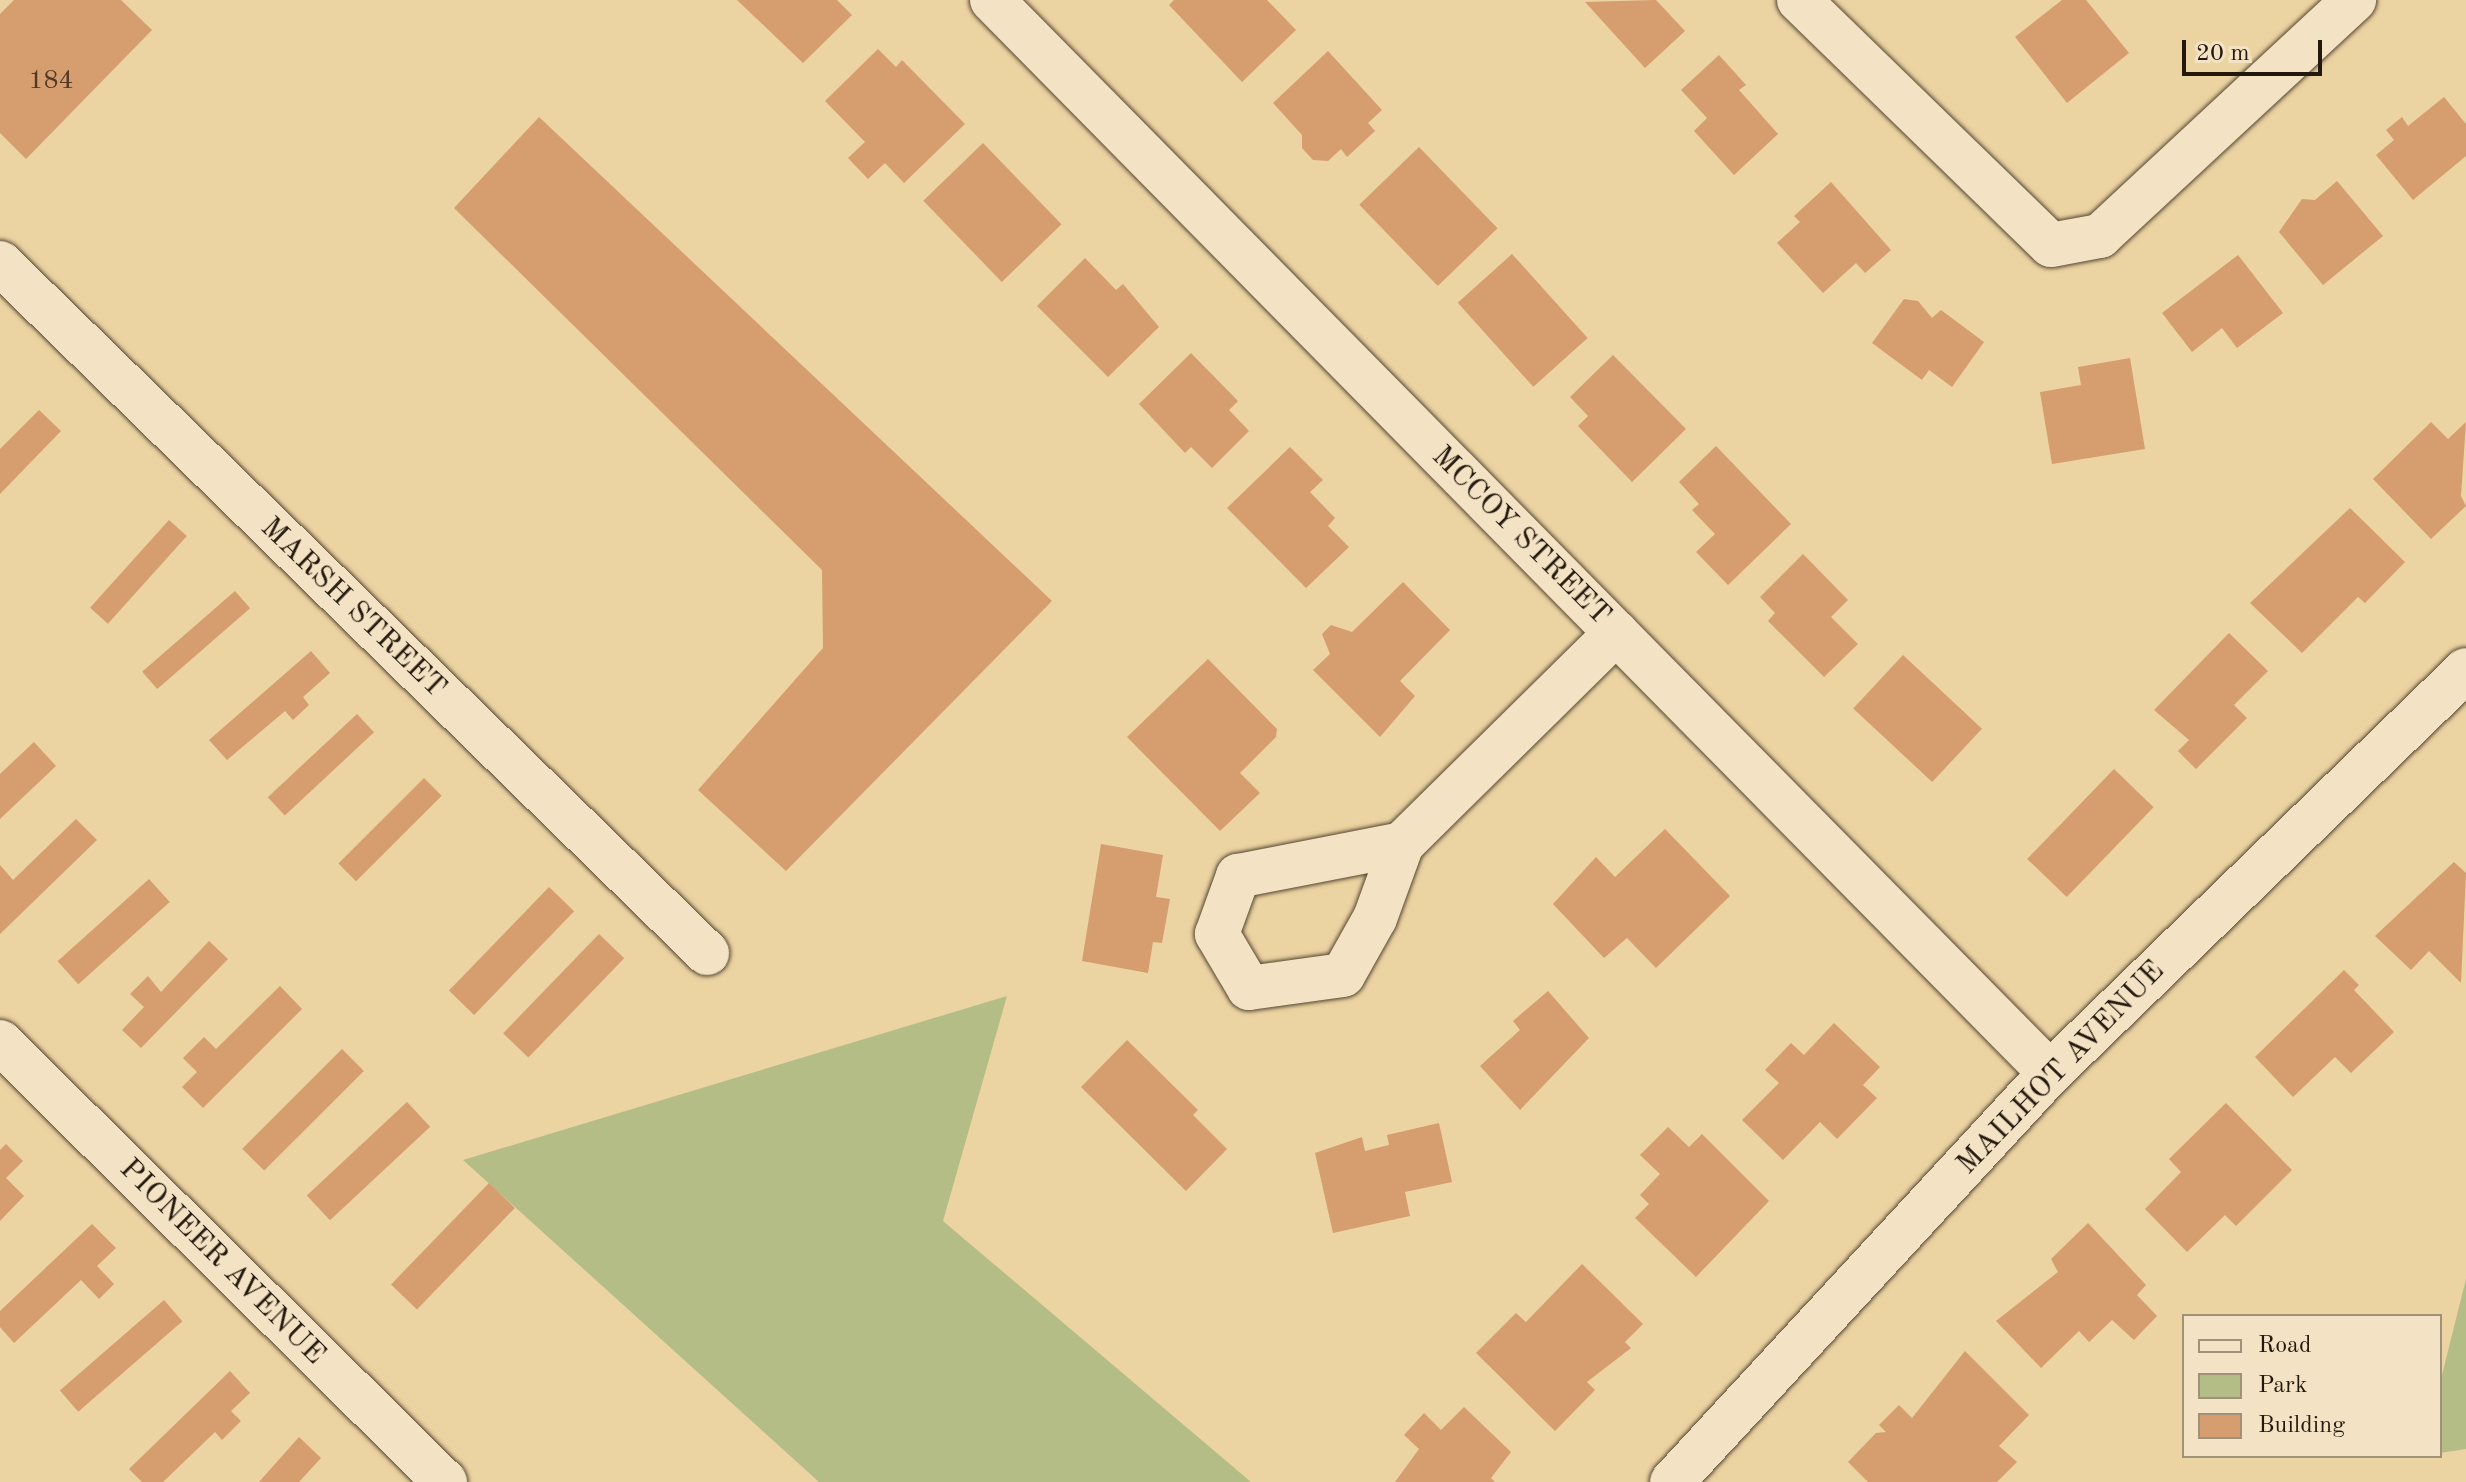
<!DOCTYPE html>
<style>
body{margin:0}
#map{position:relative;width:2466px;height:1482px;overflow:hidden;background:#ecd3a2;font-family:"Old Standard TT",serif}
div>[style]{position:absolute}
.green>*{inset:0;background:#b5bd87}
.building>*{inset:0;background:#d69d6f;transform-origin:0 0}
.roads{filter:drop-shadow(0 0 2px #554732) drop-shadow(0 0 2px #554732)}
.minor>*{height:44px;margin:-22px;padding:0 22px;transform-origin:22px;border-radius:22px;background:#f3e2c3}
span{translate:-50% -50%;white-space:nowrap;text-align:center;line-height:1.15;-webkit-text-stroke:6px #f3e2c3;paint-order:stroke}
.number-label{font-size:26px;color:#503926}
.number-label span{-webkit-text-stroke-width:0}
.street-label{font-size:30px;color:#23180d}
.legend{position:absolute;left:2182px;top:1314px;width:260px;height:144px;box-sizing:border-box;background:#f3e2c3;border:2px solid #a0917a;margin:0;padding:10px 14px;list-style:none;font-size:24px;color:#23180d}
.legend li{display:flex;align-items:center;gap:16px;height:40px}
.legend b{width:40px;border:2px solid #a0917a}
.scale{position:absolute;left:2182px;top:40px;width:140px;height:36px;box-sizing:border-box;border:4px solid #23180d;border-top:0;padding-left:10px;font-size:24px;line-height:28px;white-space:nowrap;color:#23180d;-webkit-text-stroke:6px #f3e2c3;paint-order:stroke}
</style>
<div id="map">
<div class="green">
<div style="clip-path:polygon(1007px 996px,943px 1221px,1251px 1482px,819px 1482px,463px 1160px)"></div>
<div style="clip-path:polygon(2466px 1279px,2466px 1449px,2440px 1453px,2440px 1383px)"></div>
</div>
<div class="building">
<div style="clip-path:polygon(14px 0,121px 0,152px 30px,26px 159px,0 133px,0 14px)"></div>
<div style="clip-path:polygon(737px 0,837px 0,852px 15px,803px 63px)"></div>
<div style="clip-path:polygon(1174px 0,1267px 0,1296px 30px,1242px 82px,1169px 5px)"></div>
<div style="clip-path:polygon(1656px 0,1685px 31px,1645px 68px,1585px 2px)"></div>
<div style="clip-path:polygon(2062px 0,2086px 0,2129px 53px,2067px 103px,2015px 37px)"></div>
<div style="clip-path:polygon(878px 49px,896px 67px,902px 60px,965px 124px,904px 183px,885px 163px,868px 179px,848px 158px,865px 142px,825px 101px)"></div>
<div style="clip-path:polygon(1328px 51px,1382px 110px,1368px 123px,1375px 131px,1347px 157px,1341px 149px,1328px 161px,1313px 160px,1302px 148px,1302px 135px,1273px 103px)"></div>
<div style="clip-path:polygon(1719px 55px,1746px 85px,1739px 90px,1778px 134px,1734px 175px,1694px 131px,1707px 118px,1681px 90px)"></div>
<div style="clip-path:polygon(2444px 97px,2466px 124px,2466px 156px,2413px 200px,2376px 155px,2394px 140px,2386px 130px,2402px 117px,2408px 126px)"></div>
<div style="clip-path:polygon(539px 117px,1052px 601px,786px 871px,698px 790px,823px 648px,822px 570px,454px 208px)"></div>
<div style="left:983px;top:143px;width:113px;height:83px;rotate:46deg"></div>
<div style="left:1419px;top:147px;width:113px;height:83px;rotate:46deg"></div>
<div style="clip-path:polygon(2337px 181px,2383px 236px,2323px 285px,2279px 232px,2302px 199px,2315px 200px)"></div>
<div style="clip-path:polygon(1831px 182px,1891px 250px,1865px 273px,1856px 263px,1823px 293px,1777px 243px,1800px 222px,1794px 216px)"></div>
<div style="left:1512px;top:254px;width:113px;height:73px;rotate:48deg"></div>
<div style="clip-path:polygon(2238px 255px,2283px 313px,2237px 348px,2222px 328px,2192px 352px,2162px 313px)"></div>
<div style="clip-path:polygon(1085px 258px,1116px 290px,1123px 284px,1159px 327px,1108px 377px,1037px 306px)"></div>
<div style="clip-path:polygon(1904px 299px,1918px 301px,1932px 318px,1941px 310px,1984px 342px,1952px 387px,1929px 370px,1922px 380px,1872px 343px)"></div>
<div style="clip-path:polygon(1191px 353px,1238px 401px,1229px 410px,1249px 431px,1212px 468px,1191px 447px,1185px 453px,1139px 404px)"></div>
<div style="clip-path:polygon(1613px 355px,1686px 429px,1632px 482px,1578px 426px,1588px 416px,1570px 397px)"></div>
<div style="clip-path:polygon(2130px 358px,2145px 449px,2052px 464px,2040px 392px,2081px 385px,2078px 367px)"></div>
<div style="clip-path:polygon(39px 410px,61px 431px,0 494px,0 449px)"></div>
<div style="clip-path:polygon(2431px 422px,2448px 439px,2466px 422px,2461px 496px,2466px 506px,2431px 539px,2373px 479px)"></div>
<div style="clip-path:polygon(1716px 446px,1791px 524px,1728px 585px,1696px 552px,1715px 534px,1692px 510px,1699px 504px,1679px 482px)"></div>
<div style="clip-path:polygon(1290px 447px,1323px 480px,1310px 492px,1335px 518px,1328px 526px,1349px 547px,1306px 588px,1227px 508px)"></div>
<div style="clip-path:polygon(2350px 508px,2405px 562px,2365px 603px,2358px 597px,2302px 653px,2250px 603px)"></div>
<div style="left:169px;top:520px;width:24px;height:118px;rotate:42deg"></div>
<div style="clip-path:polygon(1803px 554px,1848px 600px,1831px 617px,1858px 644px,1824px 677px,1768px 621px,1775px 613px,1760px 597px)"></div>
<div style="clip-path:polygon(1403px 582px,1450px 630px,1400px 681px,1415px 696px,1380px 737px,1313px 670px,1330px 654px,1322px 634px,1331px 625px,1352px 632px)"></div>
<div style="left:235px;top:591px;width:23px;height:123px;rotate:49deg"></div>
<div style="clip-path:polygon(2229px 633px,2268px 671px,2234px 705px,2247px 718px,2196px 769px,2178px 751px,2189px 740px,2154px 710px)"></div>
<div style="clip-path:polygon(311px 651px,330px 673px,303px 697px,309px 705px,293px 720px,285px 711px,227px 760px,209px 740px)"></div>
<div style="left:1903px;top:655px;width:108px;height:73px;rotate:43deg"></div>
<div style="clip-path:polygon(1208px 659px,1277px 729px,1276px 737px,1240px 773px,1260px 793px,1220px 831px,1127px 737px)"></div>
<div style="left:357px;top:714px;width:25px;height:122px;rotate:47deg"></div>
<div style="clip-path:polygon(34px 742px,56px 766px,0 819px,0 774px)"></div>
<div style="left:2114px;top:769px;width:55px;height:125px;rotate:44deg"></div>
<div style="left:424px;top:778px;width:25px;height:121px;rotate:45deg"></div>
<div style="clip-path:polygon(76px 819px,97px 840px,0 934px,0 865px,13px 880px)"></div>
<div style="clip-path:polygon(1665px 829px,1730px 896px,1656px 968px,1627px 938px,1604px 958px,1553px 904px,1596px 857px,1615px 877px)"></div>
<div style="clip-path:polygon(1101px 844px,1163px 855px,1156px 897px,1170px 899px,1162px 943px,1153px 942px,1148px 973px,1082px 961px)"></div>
<div style="clip-path:polygon(2454px 862px,2466px 873px,2461px 983px,2429px 951px,2411px 970px,2375px 936px)"></div>
<div style="left:149px;top:879px;width:31px;height:123px;rotate:48deg"></div>
<div style="left:549px;top:887px;width:35px;height:144px;rotate:44deg"></div>
<div style="left:599px;top:934px;width:35px;height:138px;rotate:44deg"></div>
<div style="clip-path:polygon(209px 941px,228px 959px,141px 1048px,122px 1030px,144px 1007px,130px 994px,148px 976px,161px 992px)"></div>
<div style="clip-path:polygon(2344px 970px,2359px 985px,2354px 990px,2394px 1032px,2351px 1073px,2335px 1057px,2293px 1097px,2255px 1057px)"></div>
<div style="clip-path:polygon(280px 986px,302px 1009px,203px 1108px,182px 1087px,197px 1072px,183px 1058px,204px 1037px,216px 1049px)"></div>
<div style="clip-path:polygon(1548px 991px,1589px 1038px,1520px 1110px,1480px 1066px,1520px 1030px,1513px 1021px)"></div>
<div style="clip-path:polygon(1834px 1023px,1880px 1067px,1863px 1085px,1877px 1098px,1837px 1139px,1820px 1122px,1783px 1160px,1742px 1120px,1779px 1083px,1765px 1070px,1791px 1043px,1804px 1055px)"></div>
<div style="clip-path:polygon(1127px 1040px,1198px 1110px,1193px 1115px,1227px 1149px,1186px 1191px,1081px 1087px)"></div>
<div style="left:342px;top:1049px;width:31px;height:141px;rotate:45deg"></div>
<div style="left:407px;top:1102px;width:34px;height:137px;rotate:47deg"></div>
<div style="clip-path:polygon(2226px 1103px,2292px 1170px,2236px 1226px,2225px 1215px,2187px 1252px,2145px 1209px,2181px 1172px,2169px 1159px)"></div>
<div style="clip-path:polygon(1439px 1123px,1452px 1182px,1405px 1192px,1410px 1216px,1333px 1233px,1315px 1153px,1362px 1137px,1365px 1151px,1389px 1145px,1387px 1135px)"></div>
<div style="clip-path:polygon(1668px 1127px,1689px 1147px,1702px 1134px,1769px 1201px,1696px 1277px,1635px 1218px,1649px 1204px,1640px 1195px,1660px 1174px,1640px 1155px)"></div>
<div style="clip-path:polygon(6px 1144px,23px 1161px,6px 1178px,24px 1196px,0 1221px,0 1150px)"></div>
<div style="left:489px;top:1183px;width:36px;height:141px;rotate:44deg"></div>
<div style="clip-path:polygon(2088px 1223px,2146px 1285px,2137px 1295px,2157px 1316px,2134px 1340px,2112px 1320px,2089px 1342px,2079px 1331px,2041px 1368px,1996px 1321px,2058px 1272px,2051px 1259px)"></div>
<div style="clip-path:polygon(92px 1224px,116px 1248px,97px 1266px,114px 1284px,99px 1299px,81px 1280px,14px 1343px,0 1327px,0 1311px)"></div>
<div style="clip-path:polygon(1582px 1264px,1643px 1324px,1625px 1342px,1631px 1348px,1587px 1382px,1595px 1390px,1555px 1431px,1476px 1353px,1516px 1313px,1526px 1322px)"></div>
<div style="left:164px;top:1300px;width:28px;height:138px;rotate:49deg"></div>
<div style="clip-path:polygon(1965px 1351px,2029px 1415px,1999px 1446px,2017px 1462px,1997px 1482px,1868px 1482px,1848px 1462px,1876px 1433px,1886px 1432px,1879px 1425px,1899px 1405px,1912px 1418px)"></div>
<div style="clip-path:polygon(230px 1371px,250px 1393px,231px 1411px,241px 1421px,222px 1440px,215px 1432px,163px 1482px,142px 1482px,129px 1469px)"></div>
<div style="clip-path:polygon(1464px 1407px,1511px 1452px,1491px 1478px,1495px 1482px,1395px 1482px,1419px 1449px,1404px 1435px,1424px 1413px,1441px 1430px)"></div>
<div style="clip-path:polygon(299px 1437px,321px 1458px,299px 1482px,259px 1482px)"></div>
</div>
<div class="roads">
<div class="minor">
<div style="left:992px;top:0;width:1507px;rotate:45.4deg"></div>
<div style="left:1799px;top:0;width:351px;rotate:44.2deg"></div>
<div style="left:2051px;top:245px;width:50px;rotate:-10.4deg"></div>
<div style="left:2100px;top:236px;width:347px;rotate:-42.9deg"></div>
<div style="left:0;top:263px;width:988px;rotate:44.3deg"></div>
<div style="left:1402px;top:844px;width:79px;rotate:110deg"></div>
<div style="left:1375px;top:918px;width:65px;rotate:119.3deg"></div>
<div style="left:1343px;top:975px;width:95px;rotate:172.1deg"></div>
<div style="left:1249px;top:988px;width:63px;rotate:-120.7deg"></div>
<div style="left:1217px;top:934px;width:62px;rotate:-70.1deg"></div>
<div style="left:1238px;top:876px;width:167px;rotate:-11deg"></div>
<div style="left:1402px;top:844px;width:301px;rotate:-44.6deg"></div>
<div style="left:0;top:1042px;width:626px;rotate:44.68deg"></div>
<div style="left:1672px;top:1482px;width:557px;rotate:-47.26deg"></div>
<div style="left:2050px;top:1073px;width:579px;rotate:-44.09deg"></div>
</div>
</div>
<div class="number-label">
<span style="left:51px;top:82px">184</span>
</div>
<div class="street-label">
<span style="left:1521px;top:536px;rotate:45deg">MCCOY STREET</span>
<span style="left:353px;top:608px;rotate:44deg">MARSH STREET</span>
<span style="left:2061px;top:1068px;rotate:-46deg">MAILHOT AVENUE</span>
<span style="left:222px;top:1262px;rotate:45deg">PIONEER AVENUE</span>
</div>
<ul class="legend">
<li><b style="height:10px;background:#f3e2c3"></b>Road</li>
<li><b style="height:22px;background:#b5bd87"></b>Park</li>
<li><b style="height:22px;background:#d69d6f"></b>Building</li>
</ul>
<div class="scale">20 m</div>
</div>
